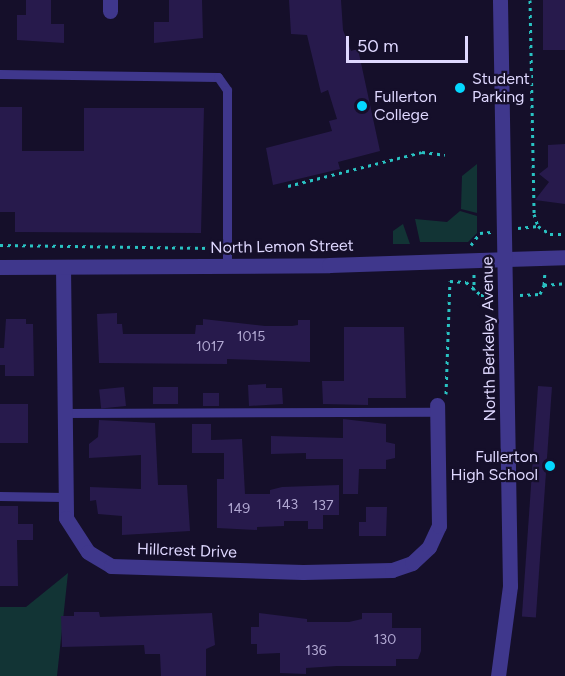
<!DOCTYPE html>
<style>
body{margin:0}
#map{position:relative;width:565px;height:676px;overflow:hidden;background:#150f2a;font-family:Figtree,sans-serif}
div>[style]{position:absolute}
.green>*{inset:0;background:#123435}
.building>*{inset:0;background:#271a4c;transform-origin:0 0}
.path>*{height:3px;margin-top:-1.5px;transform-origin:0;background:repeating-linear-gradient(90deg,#29c2c2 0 3px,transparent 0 7.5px)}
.service>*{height:9px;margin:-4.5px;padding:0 4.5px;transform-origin:4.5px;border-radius:4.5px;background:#3f378c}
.minor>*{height:15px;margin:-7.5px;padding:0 7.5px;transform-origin:7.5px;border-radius:7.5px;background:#3f378c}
.tertiary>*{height:15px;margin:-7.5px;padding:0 7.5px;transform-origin:7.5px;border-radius:7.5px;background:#3f378c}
.dots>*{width:16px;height:16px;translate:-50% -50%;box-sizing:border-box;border:3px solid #150f2a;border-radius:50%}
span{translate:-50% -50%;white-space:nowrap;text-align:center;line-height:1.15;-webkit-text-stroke:4.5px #150f2a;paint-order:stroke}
.number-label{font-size:14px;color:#b1a8d2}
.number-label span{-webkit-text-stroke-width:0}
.poi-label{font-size:16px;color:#dfd8ff}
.left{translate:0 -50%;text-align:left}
.right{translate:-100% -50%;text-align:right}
.street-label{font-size:16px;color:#dfd8ff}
.scale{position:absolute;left:346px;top:36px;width:122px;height:27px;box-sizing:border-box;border:3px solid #dfd8ff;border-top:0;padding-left:8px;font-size:18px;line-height:21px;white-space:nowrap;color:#dfd8ff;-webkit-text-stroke:4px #150f2a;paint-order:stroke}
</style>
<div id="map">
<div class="green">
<div style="clip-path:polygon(477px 164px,477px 213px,461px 209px,462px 176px)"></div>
<div style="clip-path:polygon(460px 211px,477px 216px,477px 233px,468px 242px,420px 242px,415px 219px,447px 222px)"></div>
<div style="clip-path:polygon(403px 224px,410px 244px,393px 244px,393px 231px)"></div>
<div style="clip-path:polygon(68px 573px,57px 676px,0 676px,0 607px,26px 607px)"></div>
</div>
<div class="building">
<div style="clip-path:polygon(26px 0,51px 0,51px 24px,64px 24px,64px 43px,17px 40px,17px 15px,26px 15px)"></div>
<div style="clip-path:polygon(169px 0,202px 0,203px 38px,154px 43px,154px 22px,169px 22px)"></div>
<div style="clip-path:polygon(289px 0,341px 0,343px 30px,351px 51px,358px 49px,380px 151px,338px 162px,340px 169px,273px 185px,266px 148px,332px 131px,329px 121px,337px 119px,328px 90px,321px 93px,307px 35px,291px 34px)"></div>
<div style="left:543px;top:0;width:22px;height:50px"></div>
<div style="clip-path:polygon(0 107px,22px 107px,22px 151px,84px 151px,84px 108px,204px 108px,201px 233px,15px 232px,15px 212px,0 212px)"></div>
<div style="clip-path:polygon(565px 144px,565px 204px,535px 200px,549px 182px,539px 174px,548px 167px,548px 145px)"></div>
<div style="clip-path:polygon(117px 313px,117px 324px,122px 324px,123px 334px,195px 334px,196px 325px,203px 325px,203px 319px,265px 326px,292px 326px,298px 325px,298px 320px,310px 320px,310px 362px,227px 359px,227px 364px,99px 363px,97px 314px)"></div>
<div style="clip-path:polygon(6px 319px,26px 319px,26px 324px,33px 324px,34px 376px,5px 376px,5px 365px,0 365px,0 348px,4px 348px)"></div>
<div style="clip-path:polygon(344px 327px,404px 327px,406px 398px,368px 398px,368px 405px,323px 404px,322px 381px,344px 381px)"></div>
<div style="clip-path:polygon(266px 384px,266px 388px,282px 388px,283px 404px,249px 406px,248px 385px)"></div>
<div style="left:538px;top:386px;width:14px;height:231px;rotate:4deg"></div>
<div style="left:124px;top:387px;width:19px;height:25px;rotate:84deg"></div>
<div style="left:153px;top:387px;width:25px;height:17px"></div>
<div style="left:219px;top:393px;width:13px;height:16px;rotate:90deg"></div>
<div style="left:0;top:404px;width:28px;height:39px"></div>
<div style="clip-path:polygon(343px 419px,386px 424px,386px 442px,395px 444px,395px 458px,386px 460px,386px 469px,359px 469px,358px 494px,343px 494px,343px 459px,306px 459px,306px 453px,271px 454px,271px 436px,343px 438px)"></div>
<div style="clip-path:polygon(99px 420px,155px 423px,158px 485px,187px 485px,190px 531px,122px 535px,122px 516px,98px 514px,96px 500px,90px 501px,90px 487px,141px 489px,141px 455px,89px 458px,89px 444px,98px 437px)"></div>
<div style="clip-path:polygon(192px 424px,211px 424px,211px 440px,242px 439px,245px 494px,270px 494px,270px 490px,282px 487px,339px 485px,339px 515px,323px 515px,323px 529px,308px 529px,308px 521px,284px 521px,284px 526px,257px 527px,257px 530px,217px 528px,217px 479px,224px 479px,224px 453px,192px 453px)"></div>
<div style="clip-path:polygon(0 506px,18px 506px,18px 524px,33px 524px,33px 540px,17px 540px,18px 586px,0 586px)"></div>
<div style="clip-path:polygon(366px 507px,387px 507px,386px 536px,359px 536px,359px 522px,366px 522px)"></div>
<div style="clip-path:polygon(74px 612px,99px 612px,100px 617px,212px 613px,215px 645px,206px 649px,206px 676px,161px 676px,160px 654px,145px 654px,144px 645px,62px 647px,61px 616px,74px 616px)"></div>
<div style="clip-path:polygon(259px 613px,307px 619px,307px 622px,349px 622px,362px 619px,362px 613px,392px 613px,392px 628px,421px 628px,421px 651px,418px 659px,396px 659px,396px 666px,337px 666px,306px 668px,306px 674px,280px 673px,280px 653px,257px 654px,257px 644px,251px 644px,251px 627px,259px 627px)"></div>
</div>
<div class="path">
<div style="left:530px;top:0;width:214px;rotate:88.9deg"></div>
<div style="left:534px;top:214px;width:13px;rotate:72deg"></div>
<div style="left:288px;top:186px;width:138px;rotate:-14.2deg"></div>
<div style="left:422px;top:152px;width:23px;rotate:7deg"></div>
<div style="left:518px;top:228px;width:20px;rotate:-6deg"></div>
<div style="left:538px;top:226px;width:14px;rotate:34deg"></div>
<div style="left:550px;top:234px;width:15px"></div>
<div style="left:0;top:245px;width:214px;rotate:0.8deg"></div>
<div style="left:471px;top:245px;width:15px;rotate:-53deg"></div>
<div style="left:480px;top:233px;width:11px;rotate:-5deg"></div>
<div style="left:474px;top:274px;width:16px;rotate:90deg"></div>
<div style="left:544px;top:285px;width:13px;rotate:-86deg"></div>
<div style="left:520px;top:295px;width:20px;rotate:-3deg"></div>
<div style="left:540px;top:294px;width:10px;rotate:-66deg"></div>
<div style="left:544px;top:285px;width:21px;rotate:-5deg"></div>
<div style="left:446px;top:394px;width:113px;rotate:-88deg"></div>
<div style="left:450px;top:281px;width:16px;rotate:4deg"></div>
<div style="left:466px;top:282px;width:20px;rotate:41deg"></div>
<div style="left:481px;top:295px;width:8px"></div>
</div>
<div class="service">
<div style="left:0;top:74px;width:218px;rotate:0.8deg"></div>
<div style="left:218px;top:77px;width:16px;rotate:55deg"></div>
<div style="left:227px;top:90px;width:175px;rotate:90deg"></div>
<div style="left:63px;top:413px;width:375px;rotate:-0.2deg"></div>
<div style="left:0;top:496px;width:64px;rotate:0.9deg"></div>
</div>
<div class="minor">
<div style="left:110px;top:0;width:11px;rotate:90deg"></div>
<div style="left:63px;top:267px;width:251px;rotate:89.3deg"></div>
<div style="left:66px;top:518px;width:40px;rotate:57.1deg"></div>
<div style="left:88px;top:552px;width:27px;rotate:31deg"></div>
<div style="left:111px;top:566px;width:192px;rotate:1.8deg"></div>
<div style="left:303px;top:572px;width:89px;rotate:-1.3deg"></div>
<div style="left:392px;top:570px;width:21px;rotate:-19deg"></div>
<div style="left:412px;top:563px;width:23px;rotate:-43deg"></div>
<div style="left:429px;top:547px;width:23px;rotate:-65deg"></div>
<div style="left:439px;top:526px;width:121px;rotate:-90.9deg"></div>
</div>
<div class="tertiary">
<div style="left:0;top:267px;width:329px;rotate:-0.3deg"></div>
<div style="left:329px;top:265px;width:236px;rotate:-1.9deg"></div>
<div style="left:498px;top:676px;width:91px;rotate:-82.4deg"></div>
<div style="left:510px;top:586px;width:586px;rotate:-90.98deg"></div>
</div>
<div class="dots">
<div style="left:460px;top:88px;background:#04d8ff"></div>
<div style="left:362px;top:106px;background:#04d8ff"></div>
<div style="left:550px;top:466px;background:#04d8ff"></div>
</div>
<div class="number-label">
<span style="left:251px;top:337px">1015</span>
<span style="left:210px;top:347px">1017</span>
<span style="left:287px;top:505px">143</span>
<span style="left:323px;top:506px">137</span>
<span style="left:239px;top:509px">149</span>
<span style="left:385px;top:640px">130</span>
<span style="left:316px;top:651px">136</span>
</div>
<div class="poi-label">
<span class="left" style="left:472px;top:88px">Student<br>Parking</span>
<span class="left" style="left:374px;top:106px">Fullerton<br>College</span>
<span class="right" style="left:538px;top:466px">Fullerton<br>High School</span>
</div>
<div class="street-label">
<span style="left:282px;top:247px;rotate:-1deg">North Lemon Street</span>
<span style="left:489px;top:339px;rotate:-91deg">North Berkeley Avenue</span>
<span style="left:187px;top:551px;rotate:2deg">Hillcrest Drive</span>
</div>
<div class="scale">50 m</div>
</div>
